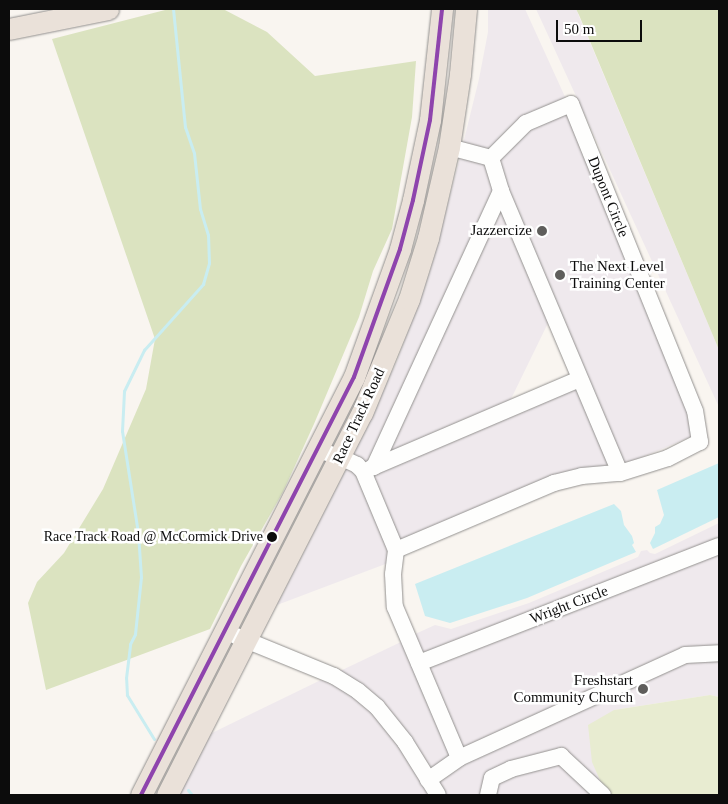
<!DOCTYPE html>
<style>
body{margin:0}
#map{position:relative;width:728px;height:804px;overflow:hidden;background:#f9f5f0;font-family:"Times New Roman",serif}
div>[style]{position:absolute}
.industrial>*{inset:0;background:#efe9ed}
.green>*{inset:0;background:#e8ecd1}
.forest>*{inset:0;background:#dbe3c0}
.water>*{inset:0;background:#c9edf1}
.stream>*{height:3px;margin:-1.5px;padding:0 1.5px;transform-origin:1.5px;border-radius:1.5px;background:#c9edf1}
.roads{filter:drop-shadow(0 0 1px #93918f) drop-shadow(0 0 1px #93918f)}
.minor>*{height:16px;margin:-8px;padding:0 8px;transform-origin:8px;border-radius:8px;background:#fefefd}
.major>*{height:21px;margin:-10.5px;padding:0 10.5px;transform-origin:10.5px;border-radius:10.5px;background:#eae1d9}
.bus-1>*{height:4px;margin:-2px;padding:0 2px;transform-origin:2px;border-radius:2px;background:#8e44ad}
.dots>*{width:14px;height:14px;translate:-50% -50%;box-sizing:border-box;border:2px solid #fff;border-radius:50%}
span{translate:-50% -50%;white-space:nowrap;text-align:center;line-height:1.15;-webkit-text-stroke:5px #fff;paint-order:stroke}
.bus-label{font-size:14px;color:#0c0c0c}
.right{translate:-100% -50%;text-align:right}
.street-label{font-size:15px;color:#0c0c0c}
.poi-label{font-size:15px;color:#0c0c0c}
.left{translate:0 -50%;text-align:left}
.frame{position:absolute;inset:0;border:10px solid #0c0c0c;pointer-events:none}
.scale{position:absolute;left:556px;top:20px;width:86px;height:22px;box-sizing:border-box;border:2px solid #0c0c0c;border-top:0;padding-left:6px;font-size:15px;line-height:18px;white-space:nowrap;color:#0c0c0c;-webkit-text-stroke:4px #fff;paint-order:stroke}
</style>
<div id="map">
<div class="industrial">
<div style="clip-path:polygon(488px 9px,525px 9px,566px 99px,489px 151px,463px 144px,479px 79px,488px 32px)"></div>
<div style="clip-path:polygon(536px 9px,576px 9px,719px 350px,719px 407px)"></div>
<div style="clip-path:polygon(568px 113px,689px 413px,693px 436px,623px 465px,560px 317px,497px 161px,529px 128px)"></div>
<div style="clip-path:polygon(460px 157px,486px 163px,494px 190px,369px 460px,364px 463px,352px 456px,397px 361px,430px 271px)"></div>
<div style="clip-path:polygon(500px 206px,549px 321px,510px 401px,387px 453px)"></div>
<div style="clip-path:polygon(578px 387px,611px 467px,399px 541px,371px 475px,514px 414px,517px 415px,519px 412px)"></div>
<div style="clip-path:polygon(347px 467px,354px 471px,390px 550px,388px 563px,277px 605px)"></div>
<div style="clip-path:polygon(719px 523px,719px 539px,422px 655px,413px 635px,435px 625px,451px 629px,529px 603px,638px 557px,641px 551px,647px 550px,650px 553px,655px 554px)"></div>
<div style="clip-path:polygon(719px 553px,719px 646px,462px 750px,427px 667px)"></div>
<div style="clip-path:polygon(403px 641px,452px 756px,430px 771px,338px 672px)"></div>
<div style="clip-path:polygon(719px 659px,719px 697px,710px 695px,614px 710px,603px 787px,565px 751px,509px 763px,482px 795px,445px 795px,437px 782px,462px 764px,687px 661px)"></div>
<div style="clip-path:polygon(323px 679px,355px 697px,373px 712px,400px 745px,431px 795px,179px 795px,210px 734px)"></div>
<div style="clip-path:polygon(560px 763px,594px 795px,496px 795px,497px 783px,513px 775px)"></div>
</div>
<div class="green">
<div style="clip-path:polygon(710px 695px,719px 697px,719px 795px,611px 795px,603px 787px,592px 762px,588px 725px,614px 710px)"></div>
</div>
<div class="forest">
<div style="clip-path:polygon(169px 9px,223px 9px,267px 32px,315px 76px,416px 61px,412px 117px,392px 229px,373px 271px,359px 317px,314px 424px,283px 492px,241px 566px,210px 629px,46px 690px,28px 603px,37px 582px,64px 553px,103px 489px,146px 389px,155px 339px,52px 39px)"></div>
<div style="clip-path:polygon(576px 9px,719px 9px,719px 350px,579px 15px)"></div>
</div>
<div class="water">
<div style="clip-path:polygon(719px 463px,719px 517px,653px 549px,650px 543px,655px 533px,655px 527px,660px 524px,664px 515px,657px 490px)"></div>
<div style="clip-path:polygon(614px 504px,621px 511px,624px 525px,632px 536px,634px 543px,632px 545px,636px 552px,527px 598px,450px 623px,425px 616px,415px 584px)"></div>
</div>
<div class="stream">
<div style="left:154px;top:739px;width:52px;rotate:-121.5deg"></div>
<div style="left:127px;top:695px;width:17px;rotate:-93deg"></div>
<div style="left:126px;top:678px;width:34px;rotate:-83deg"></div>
<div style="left:130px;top:644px;width:11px;rotate:-63deg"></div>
<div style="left:135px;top:634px;width:57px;rotate:-84deg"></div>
<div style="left:141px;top:577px;width:44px;rotate:-93.9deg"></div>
<div style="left:138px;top:533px;width:103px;rotate:-98.9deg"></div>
<div style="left:122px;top:431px;width:40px;rotate:-87.1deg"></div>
<div style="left:124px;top:391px;width:46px;rotate:-64deg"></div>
<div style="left:144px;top:350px;width:89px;rotate:-48.2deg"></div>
<div style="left:203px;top:284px;width:22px;rotate:-74deg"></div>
<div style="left:209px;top:263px;width:28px;rotate:-92deg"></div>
<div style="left:208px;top:235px;width:27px;rotate:-107deg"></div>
<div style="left:200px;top:209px;width:56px;rotate:-96.1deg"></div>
<div style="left:194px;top:153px;width:28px;rotate:-109deg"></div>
<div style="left:185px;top:127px;width:119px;rotate:-95.8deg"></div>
<div style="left:188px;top:790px;width:6px;rotate:51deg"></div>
</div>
<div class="roads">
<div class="minor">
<div style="left:491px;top:158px;width:34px;rotate:73deg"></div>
<div style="left:501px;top:191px;width:306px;rotate:67.1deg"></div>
<div style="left:318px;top:450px;width:23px;rotate:18deg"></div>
<div style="left:340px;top:457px;width:19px;rotate:25deg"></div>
<div style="left:357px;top:465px;width:8px;rotate:45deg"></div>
<div style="left:363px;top:471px;width:86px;rotate:67.3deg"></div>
<div style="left:396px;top:550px;width:172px;rotate:-23deg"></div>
<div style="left:554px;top:483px;width:29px;rotate:-14deg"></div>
<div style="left:582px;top:476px;width:38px;rotate:-5deg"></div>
<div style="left:620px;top:473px;width:50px;rotate:-17.4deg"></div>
<div style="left:668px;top:458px;width:36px;rotate:-27deg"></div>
<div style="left:700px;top:442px;width:31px;rotate:-99deg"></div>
<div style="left:695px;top:411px;width:331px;rotate:-112deg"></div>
<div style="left:571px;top:104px;width:49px;rotate:157.1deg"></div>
<div style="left:526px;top:123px;width:49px;rotate:135deg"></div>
<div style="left:491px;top:158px;width:43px;rotate:-165.3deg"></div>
<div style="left:374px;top:467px;width:304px;rotate:-65.3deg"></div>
<div style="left:371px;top:468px;width:227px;rotate:-23.1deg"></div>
<div style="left:396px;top:550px;width:24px;rotate:97deg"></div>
<div style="left:393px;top:574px;width:33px;rotate:87deg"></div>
<div style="left:395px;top:607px;width:164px;rotate:67deg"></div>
<div style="left:236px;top:636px;width:106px;rotate:22.2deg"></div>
<div style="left:334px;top:676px;width:28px;rotate:32deg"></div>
<div style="left:358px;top:691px;width:25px;rotate:40deg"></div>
<div style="left:377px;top:707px;width:45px;rotate:51.3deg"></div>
<div style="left:405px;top:742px;width:62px;rotate:58.1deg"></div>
<div style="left:419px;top:663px;width:322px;rotate:-21.3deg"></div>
<div style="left:428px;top:780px;width:38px;rotate:-35deg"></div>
<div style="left:459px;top:758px;width:248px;rotate:-24.5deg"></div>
<div style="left:685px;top:655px;width:34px;rotate:-3deg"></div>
<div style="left:488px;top:795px;width:17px;rotate:-77deg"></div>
<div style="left:492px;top:778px;width:21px;rotate:-25deg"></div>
<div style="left:511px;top:769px;width:52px;rotate:-14.6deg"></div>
<div style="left:561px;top:756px;width:57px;rotate:42.9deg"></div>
</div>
<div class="major">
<div style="left:9px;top:29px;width:101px;rotate:-11.4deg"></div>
<div style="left:141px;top:795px;width:469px;rotate:-63deg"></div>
<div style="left:354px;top:377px;width:136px;rotate:-70.2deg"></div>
<div style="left:400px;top:249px;width:51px;rotate:-75.1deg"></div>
<div style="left:413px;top:200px;width:82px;rotate:-78deg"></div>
<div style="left:430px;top:120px;width:112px;rotate:-83.8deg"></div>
<div style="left:167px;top:795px;width:429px;rotate:-63deg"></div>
<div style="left:362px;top:413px;width:123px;rotate:-67.6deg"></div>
<div style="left:409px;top:299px;width:64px;rotate:-72.7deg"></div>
<div style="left:428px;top:238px;width:93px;rotate:-77deg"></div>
<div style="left:449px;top:147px;width:74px;rotate:-81.4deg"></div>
<div style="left:460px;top:74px;width:65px;rotate:-84.7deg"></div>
</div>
</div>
<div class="bus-1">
<div style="left:141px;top:795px;width:469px;rotate:-63deg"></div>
<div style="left:354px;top:377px;width:136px;rotate:-70.2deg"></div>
<div style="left:400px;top:249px;width:51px;rotate:-75.1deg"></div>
<div style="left:413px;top:200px;width:82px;rotate:-78deg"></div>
<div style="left:430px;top:120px;width:112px;rotate:-83.8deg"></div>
</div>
<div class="dots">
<div style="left:542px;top:231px;background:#5f5e5c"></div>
<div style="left:560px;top:275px;background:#5f5e5c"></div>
<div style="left:272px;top:537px;background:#0c0c0c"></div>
<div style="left:643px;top:689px;background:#5f5e5c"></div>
</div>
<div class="bus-label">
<span class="right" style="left:263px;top:537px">Race Track Road @ McCormick Drive</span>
</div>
<div class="street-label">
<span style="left:608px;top:197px;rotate:68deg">Dupont Circle</span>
<span style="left:359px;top:416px;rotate:-65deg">Race Track Road</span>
<span style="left:569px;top:605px;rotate:-21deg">Wright Circle</span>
</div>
<div class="poi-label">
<span class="right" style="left:532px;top:231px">Jazzercize</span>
<span class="left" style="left:570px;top:275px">The Next Level<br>Training Center</span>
<span class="right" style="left:633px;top:689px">Freshstart<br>Community Church</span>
</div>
<div class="frame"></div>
<div class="scale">50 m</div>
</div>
